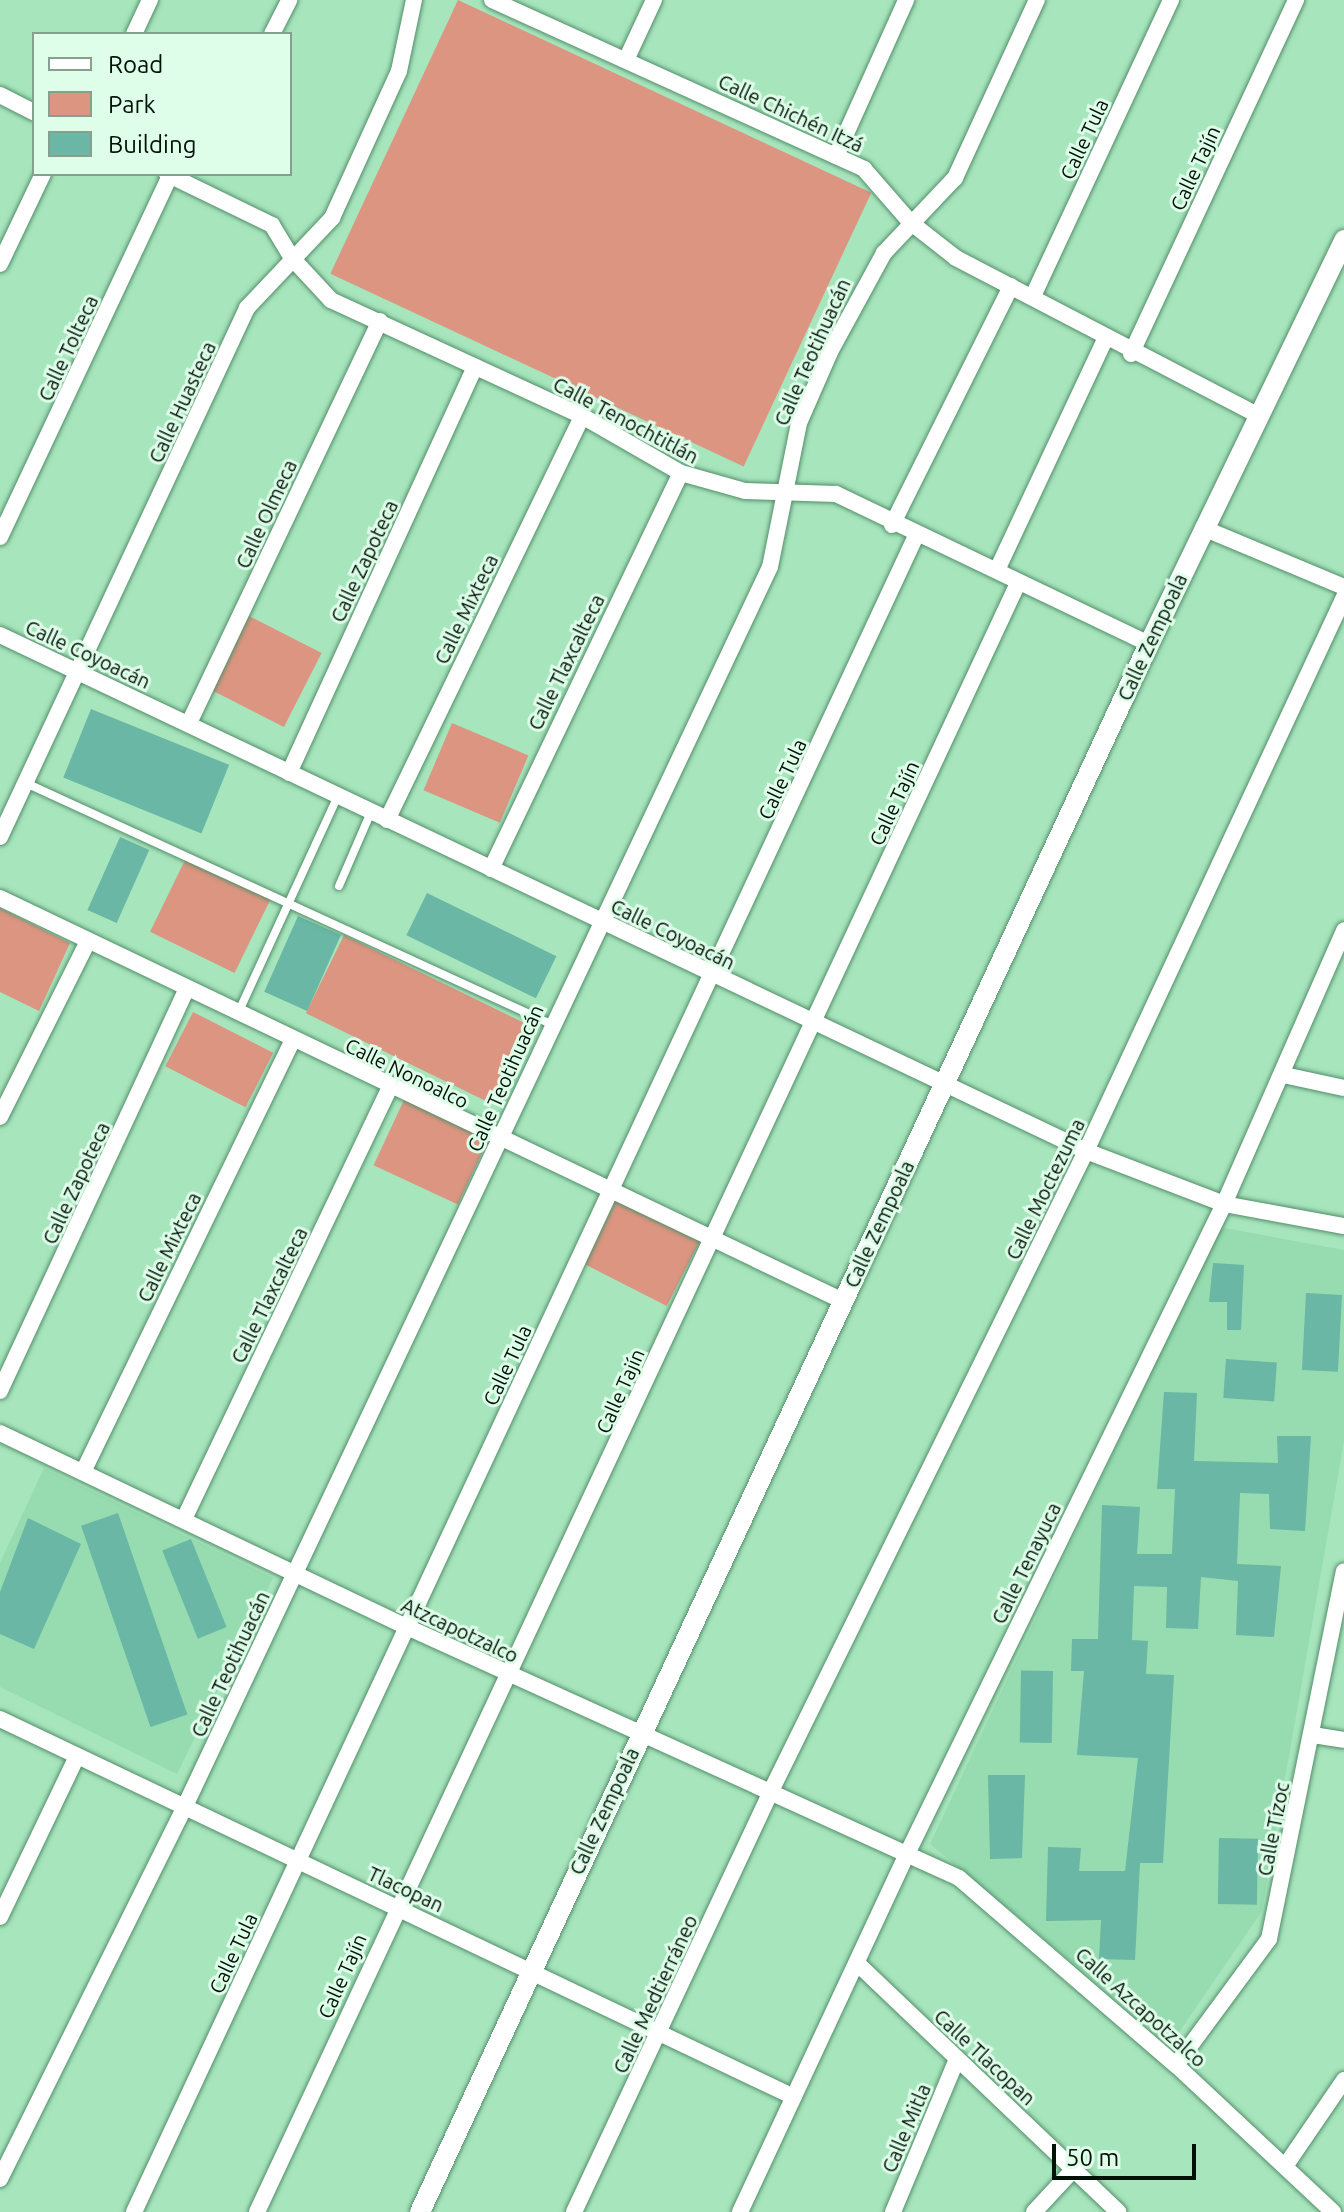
<!DOCTYPE html>
<meta charset="utf-8">
<style>
body{margin:0}
#map{position:relative;width:1344px;height:2212px;overflow:hidden;background:#a7e5bd;font-family:Ubuntu,sans-serif}
div>[style]{position:absolute}
.built>*{inset:0;background:#96dcb0}
.green>*{inset:0;background:#dc9581;transform-origin:0 0}
.building>*{inset:0;background:#69b7a4;transform-origin:0 0}
.roads{filter:drop-shadow(0 0 2px #538e6a) drop-shadow(0 0 2px #538e6a)}
.service>*{height:8px;margin:-4px;padding:0 4px;transform-origin:4px;border-radius:4px;background:#fff}
.minor>*{height:16px;margin:-8px;padding:0 8px;transform-origin:8px;border-radius:8px;background:#fff}
.tertiary>*{height:20px;margin:-10px;padding:0 10px;transform-origin:10px;border-radius:10px;background:#fff}
span{translate:-50% -50%;white-space:nowrap;text-align:center;line-height:1.15;-webkit-text-stroke:6px #dffee9;paint-order:stroke}
.street-label{font-size:20px;color:#001206}
.legend{position:absolute;left:32px;top:32px;width:260px;height:144px;box-sizing:border-box;background:#dffee9;border:2px solid #86a08e;margin:0;padding:10px 14px;list-style:none;font-size:24px;color:#001206}
.legend li{display:flex;align-items:center;gap:16px;height:40px}
.legend b{width:40px;border:2px solid #86a08e}
.scale{position:absolute;left:1052px;top:2144px;width:144px;height:36px;box-sizing:border-box;border:4px solid #001206;border-top:0;padding-left:10px;font-size:24px;line-height:28px;white-space:nowrap;color:#001206;-webkit-text-stroke:6px #dffee9;paint-order:stroke}
</style>
<div id="map">
<div class="built">
<div style="clip-path:polygon(1219px 1227px,1344px 1250px,1344px 1441px,1262px 1911px,1171px 2044px,930px 1844px)"></div>
<div style="clip-path:polygon(44px 1468px,273px 1578px,177px 1774px,0 1687px,0 1563px)"></div>
</div>
<div class="green">
<div style="left:458px;top:0;width:456px;height:302px;rotate:25deg"></div>
<div style="left:245px;top:614px;width:86px;height:83px;rotate:27deg"></div>
<div style="left:452px;top:723px;width:83px;height:73px;rotate:23deg"></div>
<div style="left:186px;top:858px;width:94px;height:82px;rotate:26deg"></div>
<div style="clip-path:polygon(0 908px,70px 943px,39px 1011px,0 992px)"></div>
<div style="left:344px;top:935px;width:206px;height:87px;rotate:26deg"></div>
<div style="left:193px;top:1012px;width:90px;height:61px;rotate:27deg"></div>
<div style="left:404px;top:1100px;width:93px;height:72px;rotate:25deg"></div>
<div style="left:618px;top:1197px;width:93px;height:75px;rotate:27deg"></div>
</div>
<div class="building">
<div style="left:91px;top:709px;width:149px;height:74px;rotate:22deg"></div>
<div style="left:120px;top:837px;width:32px;height:80px;rotate:24deg"></div>
<div style="left:427px;top:893px;width:144px;height:47px;rotate:26deg"></div>
<div style="left:298px;top:916px;width:47px;height:83px;rotate:24deg"></div>
<div style="clip-path:polygon(1213px 1263px,1244px 1265px,1241px 1330px,1227px 1330px,1227px 1302px,1209px 1302px)"></div>
<div style="left:1306px;top:1293px;width:36px;height:77px;rotate:3deg"></div>
<div style="left:1226px;top:1359px;width:51px;height:39px;rotate:4deg"></div>
<div style="clip-path:polygon(1164px 1392px,1197px 1393px,1194px 1461px,1278px 1463px,1277px 1436px,1311px 1436px,1305px 1531px,1270px 1529px,1269px 1494px,1240px 1493px,1237px 1564px,1281px 1566px,1274px 1637px,1236px 1635px,1238px 1581px,1201px 1577px,1198px 1629px,1166px 1628px,1167px 1587px,1134px 1586px,1132px 1640px,1148px 1641px,1146px 1674px,1174px 1675px,1163px 1863px,1140px 1863px,1135px 1960px,1099px 1959px,1101px 1920px,1046px 1921px,1048px 1847px,1081px 1848px,1079px 1871px,1125px 1871px,1138px 1758px,1077px 1755px,1084px 1671px,1071px 1671px,1072px 1639px,1098px 1639px,1102px 1505px,1140px 1507px,1137px 1554px,1172px 1554px,1175px 1489px,1157px 1489px)"></div>
<div style="left:118px;top:1513px;width:213px;height:39px;rotate:71deg"></div>
<div style="clip-path:polygon(28px 1518px,81px 1544px,34px 1649px,0 1634px,0 1592px)"></div>
<div style="left:191px;top:1539px;width:95px;height:31px;rotate:68deg"></div>
<div style="left:1053px;top:1671px;width:72px;height:32px;rotate:91deg"></div>
<div style="clip-path:polygon(988px 1775px,1025px 1775px,1022px 1858px,990px 1859px)"></div>
<div style="left:1219px;top:1838px;width:39px;height:66px;rotate:1deg"></div>
</div>
<div class="roads">
<div class="service">
<div style="left:28px;top:784px;width:575px;rotate:24.65deg"></div>
<div style="left:339px;top:886px;width:81px;rotate:-66.6deg"></div>
<div style="left:239px;top:1011px;width:237px;rotate:-65.3deg"></div>
</div>
<div class="minor">
<div style="left:492px;top:0;width:409px;rotate:24.4deg"></div>
<div style="left:864px;top:169px;width:70px;rotate:49deg"></div>
<div style="left:910px;top:222px;width:58px;rotate:38deg"></div>
<div style="left:956px;top:258px;width:339px;rotate:27.5deg"></div>
<div style="left:134px;top:34px;width:38px;rotate:-65deg"></div>
<div style="left:272px;top:34px;width:38px;rotate:-63deg"></div>
<div style="left:626px;top:60px;width:66px;rotate:-65deg"></div>
<div style="left:0;top:95px;width:38px;rotate:27deg"></div>
<div style="left:836px;top:156px;width:171px;rotate:-65.8deg"></div>
<div style="left:167px;top:174px;width:117px;rotate:25.9deg"></div>
<div style="left:272px;top:225px;width:37px;rotate:59deg"></div>
<div style="left:291px;top:257px;width:59px;rotate:47.1deg"></div>
<div style="left:331px;top:300px;width:277px;rotate:24.8deg"></div>
<div style="left:582px;top:416px;width:114px;rotate:29.9deg"></div>
<div style="left:681px;top:473px;width:66px;rotate:15.7deg"></div>
<div style="left:745px;top:491px;width:91px;rotate:1.9deg"></div>
<div style="left:836px;top:494px;width:347px;rotate:25.6deg"></div>
<div style="left:0;top:264px;width:100px;rotate:-64.5deg"></div>
<div style="left:1033px;top:296px;width:327px;rotate:-65deg"></div>
<div style="left:1131px;top:354px;width:391px;rotate:-65deg"></div>
<div style="left:892px;top:525px;width:267px;rotate:-63.5deg"></div>
<div style="left:1203px;top:528px;width:153px;rotate:22.7deg"></div>
<div style="left:0;top:537px;width:399px;rotate:-64.8deg"></div>
<div style="left:997px;top:570px;width:255px;rotate:-64.9deg"></div>
<div style="left:0;top:635px;width:1202px;rotate:25.41deg"></div>
<div style="left:1086px;top:1151px;width:148px;rotate:21deg"></div>
<div style="left:1224px;top:1204px;width:122px;rotate:10.4deg"></div>
<div style="left:189px;top:723px;width:445px;rotate:-64.6deg"></div>
<div style="left:289px;top:773px;width:447px;rotate:-65.4deg"></div>
<div style="left:387px;top:820px;width:449px;rotate:-64.2deg"></div>
<div style="left:0;top:837px;width:584px;rotate:-64.97deg"></div>
<div style="left:247px;top:308px;width:124px;rotate:-46.6deg"></div>
<div style="left:332px;top:218px;width:162px;rotate:-65.5deg"></div>
<div style="left:399px;top:71px;width:73px;rotate:-78.1deg"></div>
<div style="left:491px;top:869px;width:439px;rotate:-64.4deg"></div>
<div style="left:0;top:898px;width:934px;rotate:25.55deg"></div>
<div style="left:1284px;top:1075px;width:61px;rotate:12.2deg"></div>
<div style="left:0;top:1117px;width:195px;rotate:-63.4deg"></div>
<div style="left:0;top:1391px;width:442px;rotate:-65.1deg"></div>
<div style="left:0;top:1433px;width:451px;rotate:25.5deg"></div>
<div style="left:407px;top:1627px;width:606px;rotate:24.45deg"></div>
<div style="left:959px;top:1878px;width:286px;rotate:40.8deg"></div>
<div style="left:1176px;top:2065px;width:215px;rotate:43.1deg"></div>
<div style="left:83px;top:1472px;width:480px;rotate:-64.1deg"></div>
<div style="left:184px;top:1519px;width:478px;rotate:-64.5deg"></div>
<div style="left:0;top:1719px;width:879px;rotate:25.46deg"></div>
<div style="left:1313px;top:1735px;width:31px;rotate:9deg"></div>
<div style="left:0;top:1917px;width:178px;rotate:-64.4deg"></div>
<div style="left:859px;top:1965px;width:358px;rotate:43.6deg"></div>
<div style="left:1176px;top:2065px;width:157px;rotate:-53.6deg"></div>
<div style="left:1269px;top:1939px;width:375px;rotate:-78.5deg"></div>
<div style="left:1286px;top:2165px;width:103px;rotate:-55.7deg"></div>
<div style="left:0;top:2179px;width:419px;rotate:-63.6deg"></div>
<div style="left:186px;top:1804px;width:1368px;rotate:-64.73deg"></div>
<div style="left:770px;top:567px;width:147px;rotate:-78.6deg"></div>
<div style="left:799px;top:423px;width:77px;rotate:-66.4deg"></div>
<div style="left:830px;top:352px;width:113px;rotate:-61.4deg"></div>
<div style="left:884px;top:253px;width:103px;rotate:-46.6deg"></div>
<div style="left:955px;top:178px;width:196px;rotate:-65.3deg"></div>
<div style="left:134px;top:2212px;width:1849px;rotate:-64.99deg"></div>
<div style="left:257px;top:2212px;width:1796px;rotate:-64.96deg"></div>
<div style="left:574px;top:2212px;width:463px;rotate:-64.9deg"></div>
<div style="left:770px;top:1793px;width:716px;rotate:-63.79deg"></div>
<div style="left:1086px;top:1151px;width:611px;rotate:-65.03deg"></div>
<div style="left:740px;top:2212px;width:393px;rotate:-65deg"></div>
<div style="left:906px;top:1856px;width:725px;rotate:-64deg"></div>
<div style="left:1224px;top:1204px;width:299px;rotate:-66.3deg"></div>
<div style="left:893px;top:2212px;width:166px;rotate:-67.3deg"></div>
<div style="left:1034px;top:2212px;width:59px;rotate:-47.1deg"></div>
</div>
<div class="tertiary">
<div style="left:420px;top:2212px;width:1729px;rotate:-65.07deg"></div>
<div style="left:1149px;top:644px;width:449px;rotate:-64.2deg"></div>
</div>
</div>
<div class="street-label">
<span style="left:791px;top:113px;rotate:25deg">Calle Chichén Itzá</span>
<span style="left:1084px;top:139px;rotate:-65deg">Calle Tula</span>
<span style="left:1195px;top:168px;rotate:-65deg">Calle Tajín</span>
<span style="left:68px;top:348px;rotate:-65deg">Calle Tolteca</span>
<span style="left:812px;top:352px;rotate:-66deg">Calle Teotihuacán</span>
<span style="left:182px;top:402px;rotate:-65deg">Calle Huasteca</span>
<span style="left:626px;top:420px;rotate:28deg">Calle Tenochtitlán</span>
<span style="left:266px;top:514px;rotate:-65deg">Calle Olmeca</span>
<span style="left:364px;top:561px;rotate:-65deg">Calle Zapoteca</span>
<span style="left:466px;top:609px;rotate:-64deg">Calle Mixteca</span>
<span style="left:1152px;top:637px;rotate:-65deg">Calle Zempoala</span>
<span style="left:88px;top:654px;rotate:25deg">Calle Coyoacán</span>
<span style="left:566px;top:662px;rotate:-64deg">Calle Tlaxcalteca</span>
<span style="left:782px;top:779px;rotate:-65deg">Calle Tula</span>
<span style="left:894px;top:803px;rotate:-65deg">Calle Tajín</span>
<span style="left:673px;top:934px;rotate:26deg">Calle Coyoacán</span>
<span style="left:407px;top:1073px;rotate:26deg">Calle Nonoalco</span>
<span style="left:505px;top:1078px;rotate:-66deg">Calle Teotihuacán</span>
<span style="left:76px;top:1183px;rotate:-65deg">Calle Zapoteca</span>
<span style="left:1045px;top:1189px;rotate:-64deg">Calle Moctezuma</span>
<span style="left:879px;top:1224px;rotate:-65deg">Calle Zempoala</span>
<span style="left:169px;top:1247px;rotate:-64deg">Calle Mixteca</span>
<span style="left:269px;top:1295px;rotate:-64deg">Calle Tlaxcalteca</span>
<span style="left:507px;top:1365px;rotate:-65deg">Calle Tula</span>
<span style="left:620px;top:1391px;rotate:-66deg">Calle Tajín</span>
<span style="left:1026px;top:1563px;rotate:-64deg">Calle Tenayuca</span>
<span style="left:460px;top:1630px;rotate:25deg">Atzcapotzalco</span>
<span style="left:230px;top:1664px;rotate:-65deg">Calle Teotihuacán</span>
<span style="left:604px;top:1811px;rotate:-65deg">Calle Zempoala</span>
<span style="left:1273px;top:1829px;rotate:-79deg">Calle Tízoc</span>
<span style="left:406px;top:1889px;rotate:25deg">Tlacopan</span>
<span style="left:233px;top:1953px;rotate:-65deg">Calle Tula</span>
<span style="left:342px;top:1976px;rotate:-66deg">Calle Tajín</span>
<span style="left:655px;top:1994px;rotate:-65deg">Calle Medtierráneo</span>
<span style="left:1141px;top:2007px;rotate:42deg">Calle Azcapotzalco</span>
<span style="left:985px;top:2057px;rotate:43deg">Calle Tlacopan</span>
<span style="left:906px;top:2128px;rotate:-67deg">Calle Mitla</span>
</div>
<ul class="legend">
<li><b style="height:10px;background:#fff"></b>Road</li>
<li><b style="height:22px;background:#dc9581"></b>Park</li>
<li><b style="height:22px;background:#69b7a4"></b>Building</li>
</ul>
<div class="scale">50 m</div>
</div>
